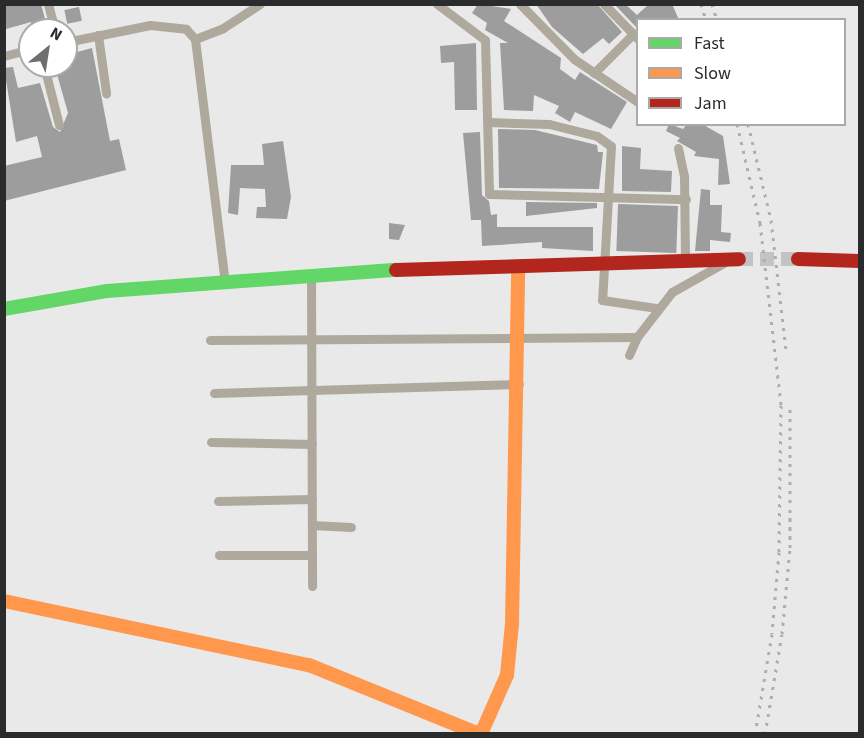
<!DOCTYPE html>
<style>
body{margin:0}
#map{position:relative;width:864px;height:738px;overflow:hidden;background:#e9e9ea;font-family:"Source Sans 3",sans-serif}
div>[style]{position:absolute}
.building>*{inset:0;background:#9d9d9d;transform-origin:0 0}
.secondary-tunnel>*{height:14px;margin-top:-7px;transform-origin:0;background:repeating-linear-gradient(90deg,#c3c3c4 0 14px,transparent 0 21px)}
.street>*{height:9px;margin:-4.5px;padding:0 4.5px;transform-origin:4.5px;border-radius:4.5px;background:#aea99c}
.fast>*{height:14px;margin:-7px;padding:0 7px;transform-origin:7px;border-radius:7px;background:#63d668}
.slow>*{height:14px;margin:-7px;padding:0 7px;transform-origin:7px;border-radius:7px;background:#ff974d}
.jam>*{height:14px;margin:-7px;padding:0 7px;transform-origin:7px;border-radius:7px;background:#b3261e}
.rail>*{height:3px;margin-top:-1.5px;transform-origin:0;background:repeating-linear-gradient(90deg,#b1aea8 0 3px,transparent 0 9px)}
span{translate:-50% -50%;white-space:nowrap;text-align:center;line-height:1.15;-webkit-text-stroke:6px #fff;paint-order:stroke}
.frame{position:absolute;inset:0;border:6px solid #2a2b2c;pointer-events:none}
.legend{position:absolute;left:636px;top:18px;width:210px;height:108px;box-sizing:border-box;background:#fff;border:2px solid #aaaaab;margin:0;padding:8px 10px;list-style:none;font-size:18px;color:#2a2b2c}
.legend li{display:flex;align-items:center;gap:12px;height:30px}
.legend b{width:30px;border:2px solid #aaaaab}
.north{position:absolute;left:18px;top:18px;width:60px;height:60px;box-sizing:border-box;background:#fff;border:2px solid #aaaaab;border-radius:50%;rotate:30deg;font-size:16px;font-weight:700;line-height:24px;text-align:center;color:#2a2b2c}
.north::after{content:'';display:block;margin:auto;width:21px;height:27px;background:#6d6e6e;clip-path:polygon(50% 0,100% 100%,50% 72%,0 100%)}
</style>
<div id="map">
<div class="building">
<div style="clip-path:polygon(4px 4px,41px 4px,48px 30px,32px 30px,31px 22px,6px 29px)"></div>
<div style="clip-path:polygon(478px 4px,511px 9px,504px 21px,561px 58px,560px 69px,575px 80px,580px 72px,627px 102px,611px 129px,575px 112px,570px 122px,555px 113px,559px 106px,534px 95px,533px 111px,504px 110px,500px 43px,508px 43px,485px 30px,487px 23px,472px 13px)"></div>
<div style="clip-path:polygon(536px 4px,597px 4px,622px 32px,609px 44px,603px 38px,583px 54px,552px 27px)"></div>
<div style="clip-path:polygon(614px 4px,625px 4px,637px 15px,649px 4px,672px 4px,679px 20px,638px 20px,638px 29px)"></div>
<div style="left:79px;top:7px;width:14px;height:15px;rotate:78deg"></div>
<div style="clip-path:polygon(476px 43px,477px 110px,455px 110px,454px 62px,441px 63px,440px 46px)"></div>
<div style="clip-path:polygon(92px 48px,110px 141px,119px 139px,126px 170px,4px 201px,4px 166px,42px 157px,37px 136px,16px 142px,4px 68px,13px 67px,18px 88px,40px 83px,53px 127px,60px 132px,68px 113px,55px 67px,66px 66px,66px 55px)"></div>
<div style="clip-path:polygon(669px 124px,683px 129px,687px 124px,702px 124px,723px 136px,730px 184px,718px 185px,719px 159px,694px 156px,696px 152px,677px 141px,680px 138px,666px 131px)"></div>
<div style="clip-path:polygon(498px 129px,535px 130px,597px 145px,598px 152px,603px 152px,599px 189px,499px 188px)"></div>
<div style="clip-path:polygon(480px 132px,482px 195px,489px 201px,491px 215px,497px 214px,497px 227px,593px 227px,593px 251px,542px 248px,542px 242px,482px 246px,481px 220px,471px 220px,463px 133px)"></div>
<div style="clip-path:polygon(283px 141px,291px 197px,287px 219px,256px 218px,257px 207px,266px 207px,265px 189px,240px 188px,238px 215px,228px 213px,231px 165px,264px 165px,262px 144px)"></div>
<div style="clip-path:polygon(622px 146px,641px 148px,640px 169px,672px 171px,671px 192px,622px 191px)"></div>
<div style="clip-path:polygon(701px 189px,710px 190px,710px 205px,722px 205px,721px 232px,731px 233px,730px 242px,710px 240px,710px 251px,695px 251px)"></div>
<div style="clip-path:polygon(526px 202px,597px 203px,597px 208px,526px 216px)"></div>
<div style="left:618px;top:204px;width:60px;height:47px;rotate:2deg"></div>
<div style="clip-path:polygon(389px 223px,405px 225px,399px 240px,389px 239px)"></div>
</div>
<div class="secondary-tunnel">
<div style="left:739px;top:259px;width:59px"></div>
</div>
<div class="street">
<div style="left:48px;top:4px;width:27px;rotate:75deg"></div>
<div style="left:437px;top:4px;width:60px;rotate:36.9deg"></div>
<div style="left:485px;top:40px;width:154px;rotate:88.5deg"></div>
<div style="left:489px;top:194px;width:197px;rotate:1.5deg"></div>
<div style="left:520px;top:4px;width:77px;rotate:45.5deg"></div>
<div style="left:574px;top:59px;width:77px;rotate:33.9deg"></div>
<div style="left:604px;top:4px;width:49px;rotate:45.8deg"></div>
<div style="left:98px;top:35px;width:59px;rotate:82.1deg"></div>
<div style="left:195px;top:39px;width:30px;rotate:-21deg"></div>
<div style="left:223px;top:28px;width:44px;rotate:-33deg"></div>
<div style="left:66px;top:42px;width:86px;rotate:-11.4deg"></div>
<div style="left:150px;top:25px;width:36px;rotate:6deg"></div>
<div style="left:186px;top:29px;width:13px;rotate:48deg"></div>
<div style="left:195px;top:39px;width:245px;rotate:83deg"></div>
<div style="left:4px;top:56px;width:27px;rotate:-15deg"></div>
<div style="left:44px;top:66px;width:61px;rotate:75.7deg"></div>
<div style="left:594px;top:73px;width:55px;rotate:-45deg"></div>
<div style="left:488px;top:122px;width:61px;rotate:1.9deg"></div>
<div style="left:549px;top:124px;width:49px;rotate:14deg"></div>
<div style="left:597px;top:136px;width:17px;rotate:36deg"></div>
<div style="left:611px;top:146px;width:154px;rotate:93.3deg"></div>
<div style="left:602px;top:300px;width:56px;rotate:8.3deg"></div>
<div style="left:678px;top:148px;width:29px;rotate:78deg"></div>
<div style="left:684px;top:176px;width:85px;rotate:89.3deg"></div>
<div style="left:311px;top:276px;width:310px;rotate:89.8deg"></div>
<div style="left:210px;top:340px;width:427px;rotate:-0.4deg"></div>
<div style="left:629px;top:355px;width:20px;rotate:-66deg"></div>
<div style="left:637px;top:337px;width:57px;rotate:-52.1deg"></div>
<div style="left:672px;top:292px;width:63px;rotate:-29.4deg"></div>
<div style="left:214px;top:393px;width:305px;rotate:-1.7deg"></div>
<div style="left:211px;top:442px;width:101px;rotate:1.1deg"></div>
<div style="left:218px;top:501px;width:94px;rotate:-1.2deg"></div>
<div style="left:312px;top:525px;width:39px;rotate:3deg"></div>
<div style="left:219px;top:555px;width:93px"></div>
</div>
<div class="fast">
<div style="left:4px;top:309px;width:105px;rotate:-9.9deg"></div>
<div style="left:107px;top:291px;width:290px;rotate:-4.2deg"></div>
</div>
<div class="slow">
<div style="left:4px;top:601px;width:312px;rotate:11.9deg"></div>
<div style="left:309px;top:665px;width:183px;rotate:22.1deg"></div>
<div style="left:481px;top:734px;width:64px;rotate:-66.2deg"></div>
<div style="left:507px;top:675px;width:51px;rotate:-84.4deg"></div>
<div style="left:512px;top:624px;width:357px;rotate:-89deg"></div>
</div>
<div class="jam">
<div style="left:798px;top:259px;width:62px;rotate:1.8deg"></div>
<div style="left:396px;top:270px;width:343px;rotate:-1.8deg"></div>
</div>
<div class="rail">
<div style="left:701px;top:4px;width:17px;rotate:73deg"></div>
<div style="left:712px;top:4px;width:17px;rotate:73deg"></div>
<div style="left:737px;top:124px;width:102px;rotate:76.9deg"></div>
<div style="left:760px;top:223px;width:183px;rotate:83.4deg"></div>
<div style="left:781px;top:405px;width:147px;rotate:90.8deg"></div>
<div style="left:779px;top:552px;width:82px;rotate:94.9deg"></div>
<div style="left:772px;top:634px;width:101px;rotate:99.6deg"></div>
<div style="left:748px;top:124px;width:99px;rotate:76.5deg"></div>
<div style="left:771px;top:220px;width:130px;rotate:83.4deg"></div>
<div style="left:765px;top:734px;width:101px;rotate:-80.4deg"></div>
<div style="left:782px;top:634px;width:86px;rotate:-84.7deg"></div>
<div style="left:790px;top:548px;width:142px;rotate:-90deg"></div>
</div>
<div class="frame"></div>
<ul class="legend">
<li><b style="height:8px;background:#63d668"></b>Fast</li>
<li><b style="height:8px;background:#ff974d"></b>Slow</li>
<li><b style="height:8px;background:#b3261e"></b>Jam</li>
</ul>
<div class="north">N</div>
</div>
